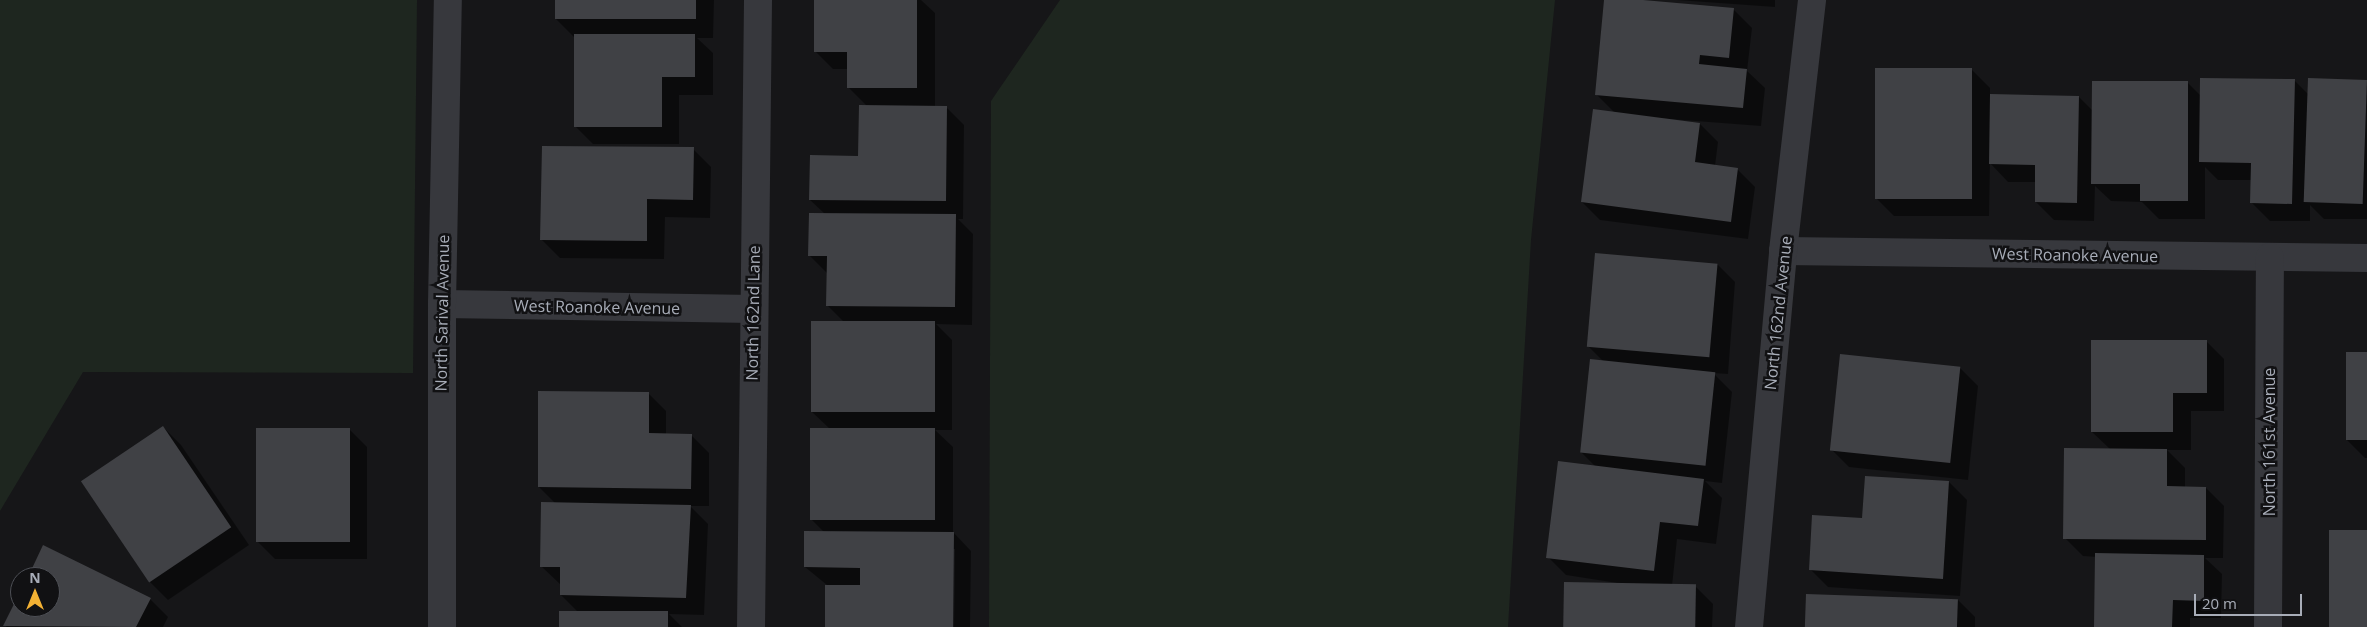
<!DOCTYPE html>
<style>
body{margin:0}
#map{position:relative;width:2367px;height:627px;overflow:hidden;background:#161618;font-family:"Open Sans",sans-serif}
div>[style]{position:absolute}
.green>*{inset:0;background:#1e261f}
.shadow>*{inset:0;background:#0007}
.building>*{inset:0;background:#404145;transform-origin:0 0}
.minor>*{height:28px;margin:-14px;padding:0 14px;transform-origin:14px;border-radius:14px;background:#37383d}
span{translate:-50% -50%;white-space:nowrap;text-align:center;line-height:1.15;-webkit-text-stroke:5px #111113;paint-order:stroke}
.street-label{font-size:16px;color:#a8adb8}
.north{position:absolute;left:10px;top:567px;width:50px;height:50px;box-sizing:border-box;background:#111113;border:1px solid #4d4f55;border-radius:50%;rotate:0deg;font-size:14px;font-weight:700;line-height:20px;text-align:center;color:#a8adb8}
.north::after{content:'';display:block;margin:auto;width:18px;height:22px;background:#f2b134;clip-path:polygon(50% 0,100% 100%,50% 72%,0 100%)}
.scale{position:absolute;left:2194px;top:594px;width:108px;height:22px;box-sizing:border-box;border:2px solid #a8adb8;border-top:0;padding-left:6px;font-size:15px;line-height:18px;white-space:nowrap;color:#a8adb8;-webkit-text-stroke:4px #111113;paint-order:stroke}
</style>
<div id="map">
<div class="green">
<div style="clip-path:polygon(0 0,417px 0,413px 373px,83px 372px,0 511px)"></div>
<div style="clip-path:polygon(1060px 0,1555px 0,1531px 240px,1508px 627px,989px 627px,991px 101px)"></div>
</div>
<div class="shadow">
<div style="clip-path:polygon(556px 0,714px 0,713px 38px,697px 38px,713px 53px,713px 95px,679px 95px,679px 144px,593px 144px,575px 126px,574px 37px,556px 19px)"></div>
<div style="clip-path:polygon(815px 0,921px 0,935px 13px,935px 107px,946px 107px,964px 125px,963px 219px,958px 219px,973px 234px,972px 325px,936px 324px,952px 340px,952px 430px,935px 430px,953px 447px,953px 532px,971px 551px,970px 627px,954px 627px,955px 549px,952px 549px,952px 627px,827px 627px,827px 585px,805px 567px,825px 533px,811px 519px,830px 429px,812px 412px,844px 322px,828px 306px,828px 274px,809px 255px,825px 214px,810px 200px,860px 157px,867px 106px,849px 88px,849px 69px,833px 69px,815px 51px)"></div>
<div style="clip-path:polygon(1606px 0,1734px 10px,1752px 28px,1747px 71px,1765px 88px,1761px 126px,1656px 118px,1700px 124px,1718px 142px,1715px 166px,1737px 169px,1755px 187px,1748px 239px,1600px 220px,1582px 202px,1615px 113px,1596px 94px)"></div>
<div style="clip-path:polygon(1677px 0,1775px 0,1775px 7px)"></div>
<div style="clip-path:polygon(1972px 70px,1990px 88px,1990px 95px,2079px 97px,2093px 111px,2188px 83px,2201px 96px,2294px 80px,2309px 95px,2367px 81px,2367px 219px,2324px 219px,2310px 205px,2310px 221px,2270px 221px,2252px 203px,2252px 180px,2218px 180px,2205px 167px,2205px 219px,2159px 219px,2142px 202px,2111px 201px,2095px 186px,2094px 221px,2054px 220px,2036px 202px,2036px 182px,2008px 182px,1990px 163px,1989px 216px,1894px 216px,1876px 198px)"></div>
<div style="clip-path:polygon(693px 149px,711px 167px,710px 218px,665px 217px,664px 259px,560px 258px,542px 240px)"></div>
<div style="clip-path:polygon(1717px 264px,1735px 282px,1728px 374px,1713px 373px,1732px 392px,1722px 483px,1705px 481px,1722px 498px,1716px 544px,1677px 539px,1672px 586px,1695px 586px,1713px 604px,1712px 627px,1565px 627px,1630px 585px,1566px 575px,1548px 557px,1596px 467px,1581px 452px,1603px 361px,1588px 346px)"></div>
<div style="clip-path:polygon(2206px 341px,2224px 359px,2224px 411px,2191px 411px,2191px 450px,2167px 450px,2185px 468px,2185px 488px,2206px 488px,2224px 506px,2223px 558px,2205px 558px,2222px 574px,2221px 618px,2190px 618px,2190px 627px,2095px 627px,2097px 557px,2083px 556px,2065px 538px,2110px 449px,2092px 432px)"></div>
<div style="clip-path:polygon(2367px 353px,2367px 458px,2365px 458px,2347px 440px)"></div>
<div style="clip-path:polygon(1960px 368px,1978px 386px,1968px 480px,1849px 467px,1831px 449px)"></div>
<div style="clip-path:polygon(648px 393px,666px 411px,666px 434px,691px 435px,709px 453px,709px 506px,690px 506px,708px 524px,704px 615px,669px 614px,682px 627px,561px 627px,579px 613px,561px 595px,561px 585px,542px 567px,556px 504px,539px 487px)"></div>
<div style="clip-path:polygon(163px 427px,181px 445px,249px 545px,168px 600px,150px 582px)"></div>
<div style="clip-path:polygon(349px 429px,367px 447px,367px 559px,275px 559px,257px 541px)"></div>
<div style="clip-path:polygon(1949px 482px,1967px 500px,1960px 596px,1828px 587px,1810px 569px,1863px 519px)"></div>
<div style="clip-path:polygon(44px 547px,150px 599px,168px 617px,163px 627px,6px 627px,20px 595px,20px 607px,50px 607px,50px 577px,29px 577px)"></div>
<div style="clip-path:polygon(1957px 599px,1975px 617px,1975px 627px,1806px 627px)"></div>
</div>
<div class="building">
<div style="left:555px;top:0;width:141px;height:19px"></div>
<div style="clip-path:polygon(814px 0,917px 0,917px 88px,847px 88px,847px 52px,814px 52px)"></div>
<div style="clip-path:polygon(1604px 0,1643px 0,1734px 8px,1729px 58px,1700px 55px,1699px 64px,1747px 69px,1743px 108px,1595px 95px)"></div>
<div style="clip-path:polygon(574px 34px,695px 34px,695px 77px,662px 77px,662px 127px,574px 127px)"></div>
<div style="left:1875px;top:68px;width:97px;height:131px"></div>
<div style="clip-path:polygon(2200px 78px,2295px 79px,2292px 204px,2250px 203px,2251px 163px,2199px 162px)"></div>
<div style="left:2308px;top:78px;width:59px;height:124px;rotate:2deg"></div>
<div style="clip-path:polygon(2092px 81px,2188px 81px,2188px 201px,2140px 201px,2140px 184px,2091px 184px)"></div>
<div style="clip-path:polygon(1990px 94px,2079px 96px,2077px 203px,2035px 202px,2035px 165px,1989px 164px)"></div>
<div style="clip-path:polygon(859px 105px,947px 106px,946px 201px,809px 200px,810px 155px,858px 156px)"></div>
<div style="clip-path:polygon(1593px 109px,1700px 123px,1695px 162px,1738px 168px,1731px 222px,1581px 202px)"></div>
<div style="clip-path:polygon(542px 146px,694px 147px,693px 200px,647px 199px,647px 241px,540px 240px)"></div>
<div style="clip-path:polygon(809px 213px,956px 214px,955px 307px,826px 306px,827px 256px,808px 256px)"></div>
<div style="left:1595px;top:253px;width:123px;height:94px;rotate:5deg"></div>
<div style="left:811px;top:321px;width:124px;height:91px"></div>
<div style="clip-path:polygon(2091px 340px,2207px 340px,2207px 393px,2173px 393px,2173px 432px,2091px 432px)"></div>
<div style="left:2346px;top:352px;width:21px;height:88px"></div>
<div style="left:1840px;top:354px;width:121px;height:97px;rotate:6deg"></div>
<div style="left:1590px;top:359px;width:126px;height:94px;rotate:6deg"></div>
<div style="clip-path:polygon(538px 391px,649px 392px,649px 433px,692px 434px,691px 489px,538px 487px)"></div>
<div style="left:163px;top:426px;width:122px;height:99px;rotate:56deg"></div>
<div style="left:256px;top:428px;width:94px;height:114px"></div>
<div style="left:810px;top:428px;width:125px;height:92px"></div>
<div style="clip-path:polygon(2064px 448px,2167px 449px,2167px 486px,2206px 487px,2206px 540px,2063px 539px)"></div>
<div style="clip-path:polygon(1558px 461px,1704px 479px,1698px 526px,1660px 522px,1654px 571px,1546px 558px)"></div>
<div style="clip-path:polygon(1865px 476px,1949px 481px,1943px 579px,1809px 570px,1812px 515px,1862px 518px)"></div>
<div style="clip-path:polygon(541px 502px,691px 505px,686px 598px,560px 595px,560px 567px,540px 567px)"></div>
<div style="left:2329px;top:530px;width:38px;height:97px"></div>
<div style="clip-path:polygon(804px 531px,954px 532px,953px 627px,825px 627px,825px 585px,860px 585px,860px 568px,804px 567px)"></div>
<div style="clip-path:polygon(43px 545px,151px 598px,136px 627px,3px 626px,20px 592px,20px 607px,50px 607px,50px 577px,28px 577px)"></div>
<div style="clip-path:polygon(2095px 553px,2204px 555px,2204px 601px,2173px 600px,2172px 627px,2094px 627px)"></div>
<div style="left:1564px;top:582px;width:132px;height:45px;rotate:1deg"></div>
<div style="left:1806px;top:594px;width:152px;height:33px;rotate:2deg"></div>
<div style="left:559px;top:611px;width:109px;height:16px"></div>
</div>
<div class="minor">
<div style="left:1783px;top:251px;width:584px;rotate:0.69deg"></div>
<div style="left:442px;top:304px;width:311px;rotate:0.9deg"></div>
<div style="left:442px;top:627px;width:323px;rotate:-90deg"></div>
<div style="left:442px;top:304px;width:304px;rotate:-88.9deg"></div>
<div style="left:751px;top:627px;width:627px;rotate:-89.36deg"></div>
<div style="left:1749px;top:627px;width:378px;rotate:-84.8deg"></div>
<div style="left:1783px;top:251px;width:253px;rotate:-83.4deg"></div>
<div style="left:2268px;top:627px;width:370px;rotate:-89.7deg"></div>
</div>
<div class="street-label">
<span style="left:2075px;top:255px;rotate:1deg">West Roanoke Avenue</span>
<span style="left:597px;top:307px;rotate:1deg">West Roanoke Avenue</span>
<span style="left:442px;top:313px;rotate:-89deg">North Sarival Avenue</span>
<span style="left:753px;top:313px;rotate:-89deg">North 162nd Lane</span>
<span style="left:1778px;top:313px;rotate:-84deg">North 162nd Avenue</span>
<span style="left:2269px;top:442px;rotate:-90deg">North 161st Avenue</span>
</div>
<div class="north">N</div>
<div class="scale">20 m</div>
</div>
